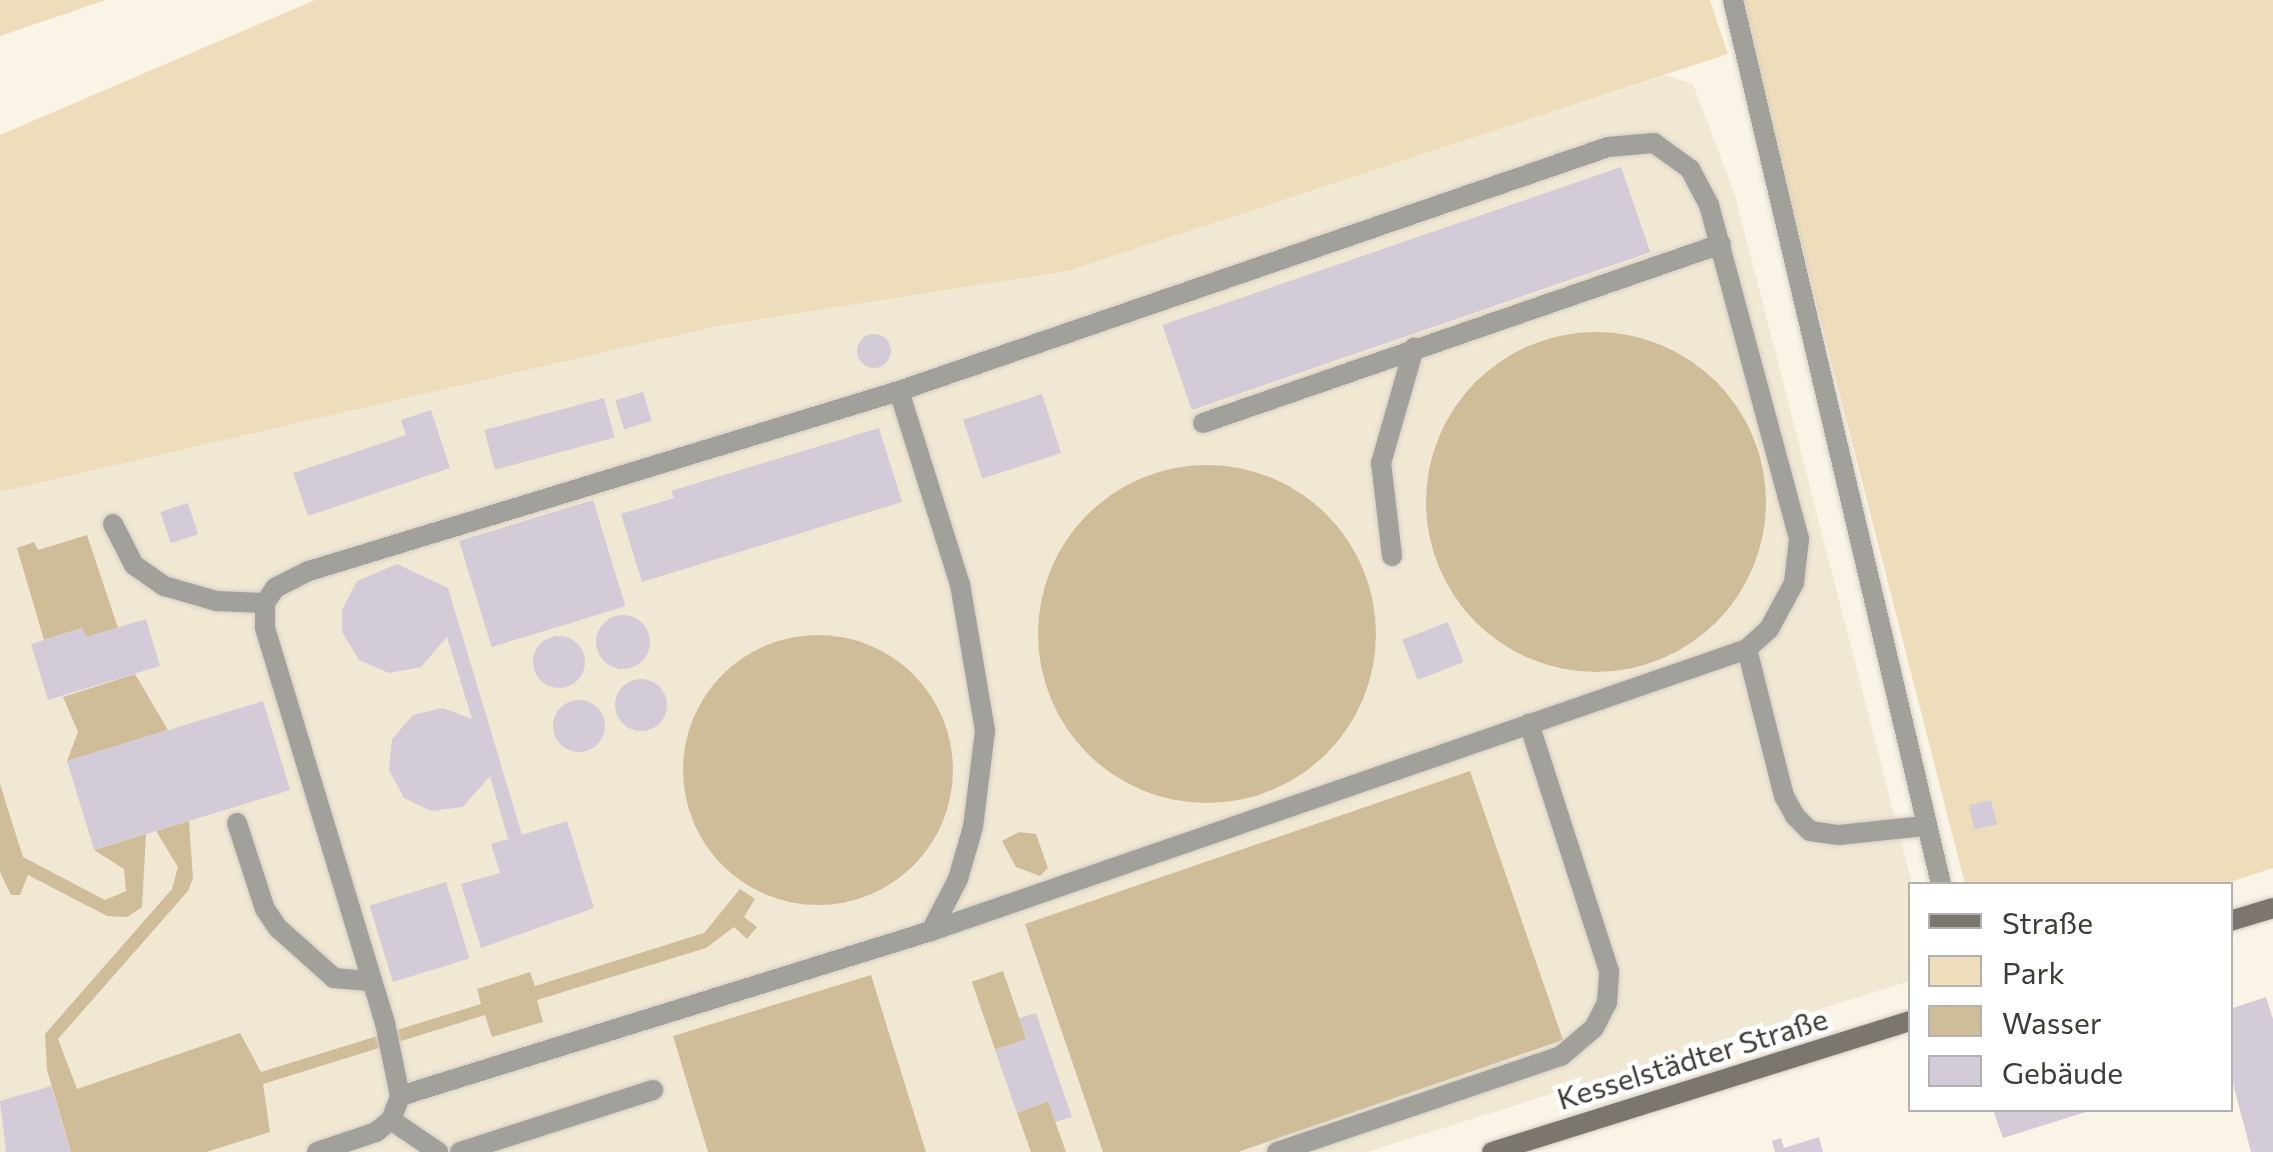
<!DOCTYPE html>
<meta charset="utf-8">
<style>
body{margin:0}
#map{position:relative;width:2273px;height:1152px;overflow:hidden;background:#faf4e7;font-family:Commissioner,sans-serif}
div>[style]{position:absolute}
.built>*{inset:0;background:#f1e8d4}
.green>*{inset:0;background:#edddbb}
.water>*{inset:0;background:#cebd98;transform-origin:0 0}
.round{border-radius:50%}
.building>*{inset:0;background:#d3cbd7;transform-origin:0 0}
.roads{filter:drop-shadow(0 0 2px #d5cfc4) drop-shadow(0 0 2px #d5cfc4)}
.service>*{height:20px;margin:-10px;padding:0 10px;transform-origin:10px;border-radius:10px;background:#a2a09a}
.secondary>*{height:20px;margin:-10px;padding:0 10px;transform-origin:10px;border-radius:10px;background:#7b776f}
span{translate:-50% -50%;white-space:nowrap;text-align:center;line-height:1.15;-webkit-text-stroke:9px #fff;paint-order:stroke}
.street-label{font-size:30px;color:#3f3c37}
.legend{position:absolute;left:1908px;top:882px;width:325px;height:230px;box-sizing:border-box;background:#fff;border:2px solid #b2b1af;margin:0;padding:12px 18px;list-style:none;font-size:30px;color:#3f3c37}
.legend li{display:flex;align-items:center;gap:20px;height:50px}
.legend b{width:50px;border:2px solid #b2b1af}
</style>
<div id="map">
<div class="built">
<div style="clip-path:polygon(1665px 75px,1693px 84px,1735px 195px,1912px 884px,1910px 981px,1367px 1152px,0 1152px,0 492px,718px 326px,1068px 271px)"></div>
</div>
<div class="green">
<div style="clip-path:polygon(0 0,106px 0,0 36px)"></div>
<div style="clip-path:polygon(315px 0,1710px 0,1728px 54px,1068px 271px,718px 326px,0 492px,0 135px)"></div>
<div style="clip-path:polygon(1739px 0,2273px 0,2273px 868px,2224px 884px,1965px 884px)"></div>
</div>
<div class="water">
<div class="round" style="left:1426px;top:332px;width:340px;height:340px"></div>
<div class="round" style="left:1038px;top:465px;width:338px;height:338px"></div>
<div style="clip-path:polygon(87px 535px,118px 628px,86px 637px,82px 628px,44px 640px,17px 548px,34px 542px,38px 550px)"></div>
<div class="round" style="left:683px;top:635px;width:270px;height:270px"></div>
<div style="clip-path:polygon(135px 674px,168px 730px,67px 761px,78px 732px,63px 697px)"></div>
<div style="clip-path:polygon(1470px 771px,1563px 1040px,1238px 1152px,1103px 1152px,1025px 924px)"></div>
<div style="clip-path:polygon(0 784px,23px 857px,105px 900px,126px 891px,124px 869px,94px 850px,146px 834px,142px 907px,127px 917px,107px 916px,28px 875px,20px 895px,11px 895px,0 872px)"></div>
<div style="clip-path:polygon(189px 821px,193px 878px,188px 891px,58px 1039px,77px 1089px,240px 1033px,261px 1072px,481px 1004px,477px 989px,530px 972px,535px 986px,704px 933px,740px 889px,755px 899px,744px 917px,757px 927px,747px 939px,734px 927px,706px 948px,537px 1000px,543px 1022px,492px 1037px,485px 1015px,263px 1084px,270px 1132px,206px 1152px,71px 1152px,47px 1070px,45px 1034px,172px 889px,178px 867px,156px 831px)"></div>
<div style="clip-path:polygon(1019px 832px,1036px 834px,1048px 868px,1040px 876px,1016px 867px,1002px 841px)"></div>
<div style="left:1003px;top:971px;width:72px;height:33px;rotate:71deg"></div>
<div style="clip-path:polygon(871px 975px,926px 1152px,708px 1152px,673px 1036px)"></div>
<div style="clip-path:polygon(1048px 1101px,1066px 1152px,1031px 1152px,1017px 1113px)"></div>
</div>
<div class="building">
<div style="left:1621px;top:167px;width:90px;height:485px;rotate:71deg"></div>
<div class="round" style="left:857px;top:334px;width:34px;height:34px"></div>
<div style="left:643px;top:392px;width:30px;height:29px;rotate:73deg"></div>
<div style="left:1042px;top:394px;width:62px;height:83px;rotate:72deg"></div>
<div style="left:604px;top:398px;width:41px;height:124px;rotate:75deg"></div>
<div style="clip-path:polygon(431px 410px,450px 468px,308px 516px,293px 473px,406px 435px,401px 420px)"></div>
<div style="clip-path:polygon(879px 428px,902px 502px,642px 582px,621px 514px,674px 498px,671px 491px)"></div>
<div style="left:593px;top:500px;width:111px;height:140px;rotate:73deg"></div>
<div style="left:188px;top:503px;width:33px;height:29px;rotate:72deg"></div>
<div style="clip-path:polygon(397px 564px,448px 588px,522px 835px,567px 821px,594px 908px,481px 948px,461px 884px,500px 873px,491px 844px,508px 839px,490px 776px,463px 807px,431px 811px,404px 798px,389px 770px,392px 739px,413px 715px,443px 708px,472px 719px,447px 637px,421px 667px,389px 673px,359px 660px,342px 632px,342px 610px,357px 581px)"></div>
<div class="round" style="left:596px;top:615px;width:54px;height:54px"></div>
<div style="clip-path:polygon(146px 619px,160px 666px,48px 700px,31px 644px,83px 628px,86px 637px)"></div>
<div style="left:1448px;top:622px;width:43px;height:49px;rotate:69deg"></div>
<div class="round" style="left:533px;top:636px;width:52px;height:52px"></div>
<div class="round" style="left:615px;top:679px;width:52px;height:52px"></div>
<div class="round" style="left:553px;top:700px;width:52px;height:52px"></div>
<div style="left:263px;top:701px;width:93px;height:205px;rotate:73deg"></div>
<div style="left:1991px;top:800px;width:25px;height:23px;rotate:76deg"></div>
<div style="left:446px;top:882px;width:80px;height:80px;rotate:73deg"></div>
<div style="clip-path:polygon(2266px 997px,2273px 1019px,2273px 1152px,2251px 1152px,2230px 1072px,2230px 1009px)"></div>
<div style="clip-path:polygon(1036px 1013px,1072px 1117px,1055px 1122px,1048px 1101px,1017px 1113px,995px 1050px,1027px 1039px,1019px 1018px)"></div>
<div style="clip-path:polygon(51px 1086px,71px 1152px,6px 1152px,0 1101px)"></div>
<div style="clip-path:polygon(1993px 1110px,2092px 1110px,2003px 1138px)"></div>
<div style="clip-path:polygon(1819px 1137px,1823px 1152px,1775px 1152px,1772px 1141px,1781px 1138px,1784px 1148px)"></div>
</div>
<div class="roads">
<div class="service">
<div style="left:1733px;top:0;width:908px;rotate:76.76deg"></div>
<div style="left:899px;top:391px;width:202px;rotate:72.5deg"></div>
<div style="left:960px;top:584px;width:149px;rotate:80.3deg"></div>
<div style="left:985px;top:731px;width:97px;rotate:97.1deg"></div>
<div style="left:973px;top:827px;width:54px;rotate:106.1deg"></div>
<div style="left:958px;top:879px;width:59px;rotate:117.4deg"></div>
<div style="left:1203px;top:423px;width:548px;rotate:-19.06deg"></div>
<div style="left:113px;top:524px;width:46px;rotate:62.9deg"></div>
<div style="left:134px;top:565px;width:37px;rotate:35deg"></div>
<div style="left:164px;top:586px;width:54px;rotate:16.1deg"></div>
<div style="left:216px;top:601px;width:49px;rotate:2.3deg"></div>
<div style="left:1392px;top:556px;width:94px;rotate:-96.7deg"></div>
<div style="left:1381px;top:463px;width:120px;rotate:-74deg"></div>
<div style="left:237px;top:823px;width:90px;rotate:72deg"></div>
<div style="left:265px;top:909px;width:23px;rotate:56deg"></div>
<div style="left:278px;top:928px;width:75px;rotate:41.8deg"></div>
<div style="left:334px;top:978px;width:38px;rotate:5deg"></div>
<div style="left:400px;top:1096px;width:75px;rotate:-101.6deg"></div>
<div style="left:385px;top:1023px;width:414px;rotate:-106.9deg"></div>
<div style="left:265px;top:627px;width:24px;rotate:-90deg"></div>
<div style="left:265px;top:603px;width:18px;rotate:-56deg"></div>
<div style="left:275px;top:588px;width:38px;rotate:-27deg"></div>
<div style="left:309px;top:571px;width:617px;rotate:-16.97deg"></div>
<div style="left:899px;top:391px;width:750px;rotate:-18.99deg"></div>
<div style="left:1608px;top:147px;width:46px;rotate:-5deg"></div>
<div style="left:1654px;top:143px;width:44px;rotate:35.8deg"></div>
<div style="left:1690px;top:169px;width:41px;rotate:62.2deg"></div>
<div style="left:1709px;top:205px;width:346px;rotate:74.9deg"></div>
<div style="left:1799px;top:539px;width:44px;rotate:96.5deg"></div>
<div style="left:1794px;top:583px;width:52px;rotate:118.5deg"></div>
<div style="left:1769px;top:629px;width:30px;rotate:138deg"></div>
<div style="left:391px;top:1120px;width:57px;rotate:34.2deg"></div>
<div style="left:317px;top:1152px;width:62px;rotate:-18.7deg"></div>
<div style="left:376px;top:1132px;width:19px;rotate:-39deg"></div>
<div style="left:391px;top:1120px;width:26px;rotate:-69deg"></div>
<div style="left:400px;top:1096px;width:556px;rotate:-17.26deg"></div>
<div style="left:931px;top:931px;width:863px;rotate:-19.06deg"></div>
<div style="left:1747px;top:649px;width:152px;rotate:75.9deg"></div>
<div style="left:1784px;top:796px;width:23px;rotate:61deg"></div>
<div style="left:1795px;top:816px;width:21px;rotate:45deg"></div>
<div style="left:1810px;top:831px;width:29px;rotate:8deg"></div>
<div style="left:1839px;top:835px;width:86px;rotate:-6deg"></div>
<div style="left:460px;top:1152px;width:203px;rotate:-17.8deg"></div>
<div style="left:1277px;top:1152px;width:300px;rotate:-18.7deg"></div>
<div style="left:1561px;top:1056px;width:43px;rotate:-40.3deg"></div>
<div style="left:1594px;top:1028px;width:28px;rotate:-63deg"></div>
<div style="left:1607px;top:1003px;width:32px;rotate:-86deg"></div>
<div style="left:1609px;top:971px;width:260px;rotate:-107.9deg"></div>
</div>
<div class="secondary">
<div style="left:2230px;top:921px;width:45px;rotate:-16.8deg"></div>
<div style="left:1492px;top:1152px;width:438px;rotate:-17.4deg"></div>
</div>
</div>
<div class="street-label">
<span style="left:1692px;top:1058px;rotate:-17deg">Kesselstädter Straße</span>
</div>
<ul class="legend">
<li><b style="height:12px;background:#7b776f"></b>Straße</li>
<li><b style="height:28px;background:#edddbb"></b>Park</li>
<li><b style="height:28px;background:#cebd98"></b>Wasser</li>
<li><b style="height:28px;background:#d3cbd7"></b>Gebäude</li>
</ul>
</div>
